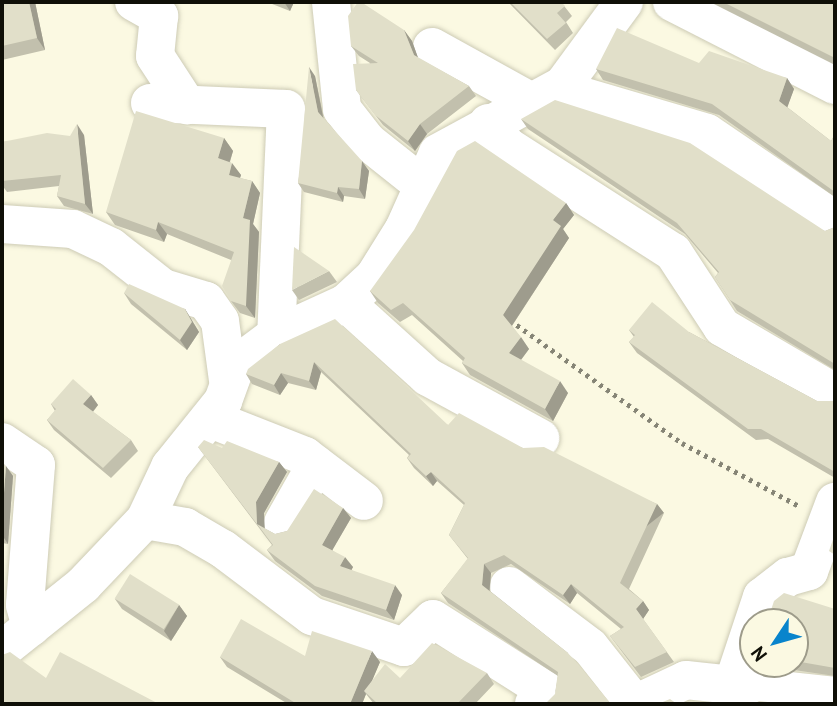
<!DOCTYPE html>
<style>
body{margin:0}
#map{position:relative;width:837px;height:706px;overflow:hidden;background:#fbf9e2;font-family:"PT Sans",sans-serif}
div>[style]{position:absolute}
.path>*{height:4.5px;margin-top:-2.25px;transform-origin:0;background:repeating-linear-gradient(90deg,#868576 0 3.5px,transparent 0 8.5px)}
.roads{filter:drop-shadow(0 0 2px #cdcbb5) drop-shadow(0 0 2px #cdcbb5)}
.minor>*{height:38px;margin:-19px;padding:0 19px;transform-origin:19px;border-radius:19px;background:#fff}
.wall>*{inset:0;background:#c2c0ad}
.shaded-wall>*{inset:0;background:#9e9c8d;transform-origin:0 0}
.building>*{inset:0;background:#e1dfc9;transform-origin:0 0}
span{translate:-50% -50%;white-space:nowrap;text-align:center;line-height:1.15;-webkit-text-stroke:5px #fbf9e2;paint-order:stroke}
.frame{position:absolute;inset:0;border:4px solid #0f0f07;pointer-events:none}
.north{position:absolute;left:739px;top:608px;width:70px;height:70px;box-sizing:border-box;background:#fbf9e2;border:2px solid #9d9b8a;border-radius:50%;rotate:234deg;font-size:19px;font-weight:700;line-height:28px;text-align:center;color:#0f0f07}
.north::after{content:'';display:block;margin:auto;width:24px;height:32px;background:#0884cc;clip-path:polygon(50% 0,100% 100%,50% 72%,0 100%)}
</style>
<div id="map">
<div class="path">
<div style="left:510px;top:320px;width:211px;rotate:35.6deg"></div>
<div style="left:682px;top:443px;width:133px;rotate:28.3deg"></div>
</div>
<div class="roads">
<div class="minor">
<div style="left:134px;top:2px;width:29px;rotate:29deg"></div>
<div style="left:159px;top:16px;width:40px;rotate:95.7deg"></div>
<div style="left:155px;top:56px;width:59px;rotate:56.9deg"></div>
<div style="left:331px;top:2px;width:108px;rotate:84.1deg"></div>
<div style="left:342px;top:109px;width:41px;rotate:52deg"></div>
<div style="left:367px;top:141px;width:69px;rotate:38.5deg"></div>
<div style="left:672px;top:2px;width:183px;rotate:27deg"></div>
<div style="left:432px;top:47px;width:112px;rotate:28.9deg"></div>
<div style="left:563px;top:85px;width:18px;rotate:34deg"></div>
<div style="left:578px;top:95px;width:134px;rotate:16.4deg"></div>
<div style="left:707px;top:133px;width:155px;rotate:34.2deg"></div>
<div style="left:150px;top:103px;width:136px;rotate:2.5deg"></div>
<div style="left:286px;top:109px;width:226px;rotate:92.5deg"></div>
<div style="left:488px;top:123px;width:30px;rotate:50deg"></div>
<div style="left:507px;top:146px;width:197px;rotate:32.6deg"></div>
<div style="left:673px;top:252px;width:90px;rotate:56.8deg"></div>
<div style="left:722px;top:327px;width:131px;rotate:30.3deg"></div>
<div style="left:2px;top:224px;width:71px;rotate:4deg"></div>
<div style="left:73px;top:229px;width:42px;rotate:25.3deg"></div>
<div style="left:111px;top:247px;width:66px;rotate:38.3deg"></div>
<div style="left:163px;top:288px;width:45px;rotate:16.8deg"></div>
<div style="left:206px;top:301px;width:24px;rotate:55deg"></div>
<div style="left:220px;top:321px;width:60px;rotate:82.3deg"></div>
<div style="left:346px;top:303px;width:110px;rotate:42.1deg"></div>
<div style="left:428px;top:377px;width:128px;rotate:28.6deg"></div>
<div style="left:211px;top:419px;width:101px;rotate:21.5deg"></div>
<div style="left:305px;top:456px;width:74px;rotate:37.3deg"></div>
<div style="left:2px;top:442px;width:41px;rotate:34.1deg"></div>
<div style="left:36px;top:465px;width:140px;rotate:94.5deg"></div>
<div style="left:25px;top:605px;width:23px;rotate:75deg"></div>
<div style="left:145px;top:520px;width:41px;rotate:9.9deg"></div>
<div style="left:185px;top:527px;width:44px;rotate:30.1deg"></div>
<div style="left:223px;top:549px;width:111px;rotate:37deg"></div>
<div style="left:312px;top:616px;width:97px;rotate:18.6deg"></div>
<div style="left:404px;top:647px;width:40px;rotate:-44deg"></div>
<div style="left:433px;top:619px;width:133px;rotate:32.4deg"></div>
<div style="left:545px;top:690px;width:18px;rotate:128deg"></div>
<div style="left:283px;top:523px;width:67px;rotate:-60.4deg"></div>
<div style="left:509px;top:586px;width:101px;rotate:37deg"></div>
<div style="left:590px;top:647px;width:73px;rotate:51.7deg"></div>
<div style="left:2px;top:650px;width:104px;rotate:-38.7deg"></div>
<div style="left:83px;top:585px;width:90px;rotate:-46.4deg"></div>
<div style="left:145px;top:520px;width:59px;rotate:-64.7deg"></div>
<div style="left:170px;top:467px;width:85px;rotate:-51.2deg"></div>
<div style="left:223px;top:401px;width:38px;rotate:-70deg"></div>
<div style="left:236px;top:365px;width:50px;rotate:-36.9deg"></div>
<div style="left:276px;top:335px;width:77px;rotate:-24.6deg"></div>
<div style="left:346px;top:303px;width:38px;rotate:-43deg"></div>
<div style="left:374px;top:277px;width:57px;rotate:-58deg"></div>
<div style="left:404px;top:229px;width:83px;rotate:-65.9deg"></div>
<div style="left:438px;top:153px;width:142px;rotate:-28.5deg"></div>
<div style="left:563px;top:85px;width:103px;rotate:-53.7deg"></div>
<div style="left:733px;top:684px;width:92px;rotate:-71.6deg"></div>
<div style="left:762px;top:597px;width:33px;rotate:-38deg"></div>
<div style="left:788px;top:577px;width:22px;rotate:-16deg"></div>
<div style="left:809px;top:571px;width:74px;rotate:-69.4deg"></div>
<div style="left:635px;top:704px;width:56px;rotate:-25.2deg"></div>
<div style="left:686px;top:680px;width:150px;rotate:6.1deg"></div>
</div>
</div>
<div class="wall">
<div style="clip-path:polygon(2px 2px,35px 2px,45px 50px,2px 60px)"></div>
<div style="clip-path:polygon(267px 2px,294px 2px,290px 11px)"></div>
<div style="clip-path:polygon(508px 2px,561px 2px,572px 16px,566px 22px,573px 33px,555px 50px)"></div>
<div style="clip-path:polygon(710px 2px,835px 2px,835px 65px)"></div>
<div style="clip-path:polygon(404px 30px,412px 41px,418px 58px,469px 86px,476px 96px,427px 134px,415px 151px,383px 125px,356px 90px,370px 63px,359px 56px,351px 46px)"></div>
<div style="clip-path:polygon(699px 63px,787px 78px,794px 89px,787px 107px,831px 141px,835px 134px,835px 197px,719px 115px,603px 80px,596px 69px)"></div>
<div style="clip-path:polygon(315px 76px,324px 119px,369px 171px,365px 199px,344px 196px,343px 202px,304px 192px,298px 183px)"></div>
<div style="clip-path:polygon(521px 119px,825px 231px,835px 227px,835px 370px,737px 311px,715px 277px,718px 273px,685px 234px,528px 129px)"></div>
<div style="clip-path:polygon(84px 135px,93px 214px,64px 206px,57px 196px,59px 186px,7px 192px,2px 185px,2px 142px)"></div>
<div style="clip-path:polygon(224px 138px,233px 151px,230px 162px,241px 175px,240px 178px,252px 181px,260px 193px,253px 224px,259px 232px,255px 318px,240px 313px,231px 301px,231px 260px,167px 234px,164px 242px,115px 225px,106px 212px)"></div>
<div style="clip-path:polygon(566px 203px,574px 215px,563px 229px,569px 238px,512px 326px,529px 349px,521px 360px,568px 393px,553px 421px,470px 375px,462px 363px,463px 361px,412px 315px,400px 322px,378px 303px,370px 291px)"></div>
<div style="clip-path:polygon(329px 271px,337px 282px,299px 300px,292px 290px)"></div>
<div style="clip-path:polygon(124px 293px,185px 309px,199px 332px,187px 350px,131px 304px)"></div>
<div style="clip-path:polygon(629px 330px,689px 332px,817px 401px,835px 401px,835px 478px,768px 439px,756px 440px,637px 353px,629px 342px,634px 337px)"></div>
<div style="clip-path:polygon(280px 344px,448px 425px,523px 448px,657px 504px,664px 513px,629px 589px,643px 601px,649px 610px,643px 619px,674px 662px,641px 677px,610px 636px,621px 629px,577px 593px,570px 604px,511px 564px,491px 573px,490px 591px,568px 653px,555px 694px,558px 676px,448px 603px,441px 593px,468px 559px,449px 535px,464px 505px,437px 481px,433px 486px,414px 468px,407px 458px,409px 455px,321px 372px,316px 390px,288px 383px,280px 395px,252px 384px,246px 374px)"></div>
<div style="clip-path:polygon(91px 395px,98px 405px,93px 412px,131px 440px,138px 451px,111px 478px,54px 430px,47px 420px,55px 411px,51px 404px)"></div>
<div style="clip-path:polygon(198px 447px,222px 448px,279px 462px,287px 472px,264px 513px,264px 528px,275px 534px,287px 531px,343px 508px,351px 518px,332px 550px,353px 567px,351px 570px,402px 595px,394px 620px,322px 596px,275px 561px,267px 550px,272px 545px)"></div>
<div style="clip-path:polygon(2px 462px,13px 476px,8px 544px,2px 543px)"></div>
<div style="clip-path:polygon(115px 599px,179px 605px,187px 616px,171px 641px,122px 609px)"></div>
<div style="clip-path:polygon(835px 609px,835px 676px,787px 669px,781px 664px,795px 664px,795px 622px)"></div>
<div style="clip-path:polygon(305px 656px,380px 662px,371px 682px,400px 678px,487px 673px,494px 684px,475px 704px,374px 704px,366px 694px,362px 704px,288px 704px,227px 667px,220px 657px)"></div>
</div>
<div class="shaded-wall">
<div style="clip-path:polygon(29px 2px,35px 2px,45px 50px,37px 38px)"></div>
<div style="clip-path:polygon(284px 2px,294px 2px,290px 11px)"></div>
<div style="clip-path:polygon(404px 30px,412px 41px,421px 66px,414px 55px)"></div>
<div style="clip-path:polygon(309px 67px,315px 76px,324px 122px,318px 112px)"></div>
<div style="clip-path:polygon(787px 78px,794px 89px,786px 111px,779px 101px)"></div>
<div style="clip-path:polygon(77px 124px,84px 135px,93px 214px,85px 204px)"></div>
<div style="clip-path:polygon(420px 124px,427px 134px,415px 151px,408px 141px)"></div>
<div style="clip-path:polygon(224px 138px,233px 151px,227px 170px,218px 158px)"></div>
<div style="clip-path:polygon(362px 161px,369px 171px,365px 199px,359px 189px)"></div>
<div style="clip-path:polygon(232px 163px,241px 175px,237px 187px,229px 175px)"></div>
<div style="clip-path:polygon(252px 181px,260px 193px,253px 224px,259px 232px,255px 318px,246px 306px,243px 218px)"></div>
<div style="clip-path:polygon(338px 187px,344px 196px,343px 202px,337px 193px)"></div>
<div style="clip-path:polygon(566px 203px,574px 215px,563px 229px,569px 238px,511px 327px,503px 315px,553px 220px)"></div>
<div style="clip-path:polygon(158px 222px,167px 234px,164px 242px,156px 230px)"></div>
<div style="clip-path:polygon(185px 309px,199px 332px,187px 350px,180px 340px)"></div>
<div style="clip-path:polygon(521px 337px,529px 349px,517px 365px,509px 353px)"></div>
<div style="clip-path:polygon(314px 362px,321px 372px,316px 390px,309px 381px)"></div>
<div style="clip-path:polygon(281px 373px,288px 383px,280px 395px,274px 385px)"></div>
<div style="clip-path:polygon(560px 381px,568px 393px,553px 421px,545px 409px)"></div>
<div style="clip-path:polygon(91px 395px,98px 405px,90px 415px,83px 404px)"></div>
<div style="clip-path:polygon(279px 462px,287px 472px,264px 513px,265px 534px,257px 524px,256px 502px)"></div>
<div style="clip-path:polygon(6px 466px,13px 476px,8px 544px,2px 535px,2px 519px)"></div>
<div style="clip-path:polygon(431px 472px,437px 481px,433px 486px,426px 476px)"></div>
<div style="left:657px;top:504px;width:11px;height:87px;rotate:52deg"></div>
<div style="clip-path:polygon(343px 508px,351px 518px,329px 556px,322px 545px)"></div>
<div style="clip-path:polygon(345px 557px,353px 567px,348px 577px,340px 566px)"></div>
<div style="clip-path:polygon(484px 564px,491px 573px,489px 595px,482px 585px)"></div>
<div style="clip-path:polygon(571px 584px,577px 593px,570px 604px,563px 595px)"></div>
<div style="clip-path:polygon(395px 585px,402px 595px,394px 620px,386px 610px)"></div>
<div style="clip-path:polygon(643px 601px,649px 610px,643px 619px,636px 609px)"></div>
<div style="clip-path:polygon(179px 605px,187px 616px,171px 641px,164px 631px)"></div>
<div style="clip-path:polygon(372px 651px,380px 662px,367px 693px,364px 691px,366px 694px,362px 704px,350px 704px)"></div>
</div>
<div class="building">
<div style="clip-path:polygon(2px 2px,29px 2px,37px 38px,2px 46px)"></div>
<div style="clip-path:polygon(358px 2px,361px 2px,404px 30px,414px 55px,469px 86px,420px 124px,408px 141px,375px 115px,356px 90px,353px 64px,378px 63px,351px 46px,348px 16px)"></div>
<div style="clip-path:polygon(510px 2px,561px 2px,565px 6px,557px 13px,566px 23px,547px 39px)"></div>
<div style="clip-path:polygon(723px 2px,835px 2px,835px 58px)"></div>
<div style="clip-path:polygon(617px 28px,699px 63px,709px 51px,787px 78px,779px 101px,831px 141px,835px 134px,835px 192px,712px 104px,596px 69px)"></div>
<div style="clip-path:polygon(309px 67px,318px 112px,362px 161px,359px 189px,338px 187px,337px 193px,298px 183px)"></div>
<div style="clip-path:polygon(555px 100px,690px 143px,825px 231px,835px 227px,835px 364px,730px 300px,715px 277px,719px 272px,677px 223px,521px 119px)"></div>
<div style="clip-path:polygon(136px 111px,224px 138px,218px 158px,232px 163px,229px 175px,252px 181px,243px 218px,250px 220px,246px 306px,231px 301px,222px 286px,234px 252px,158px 222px,156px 230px,106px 212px)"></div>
<div style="clip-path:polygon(77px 124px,85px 204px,57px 196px,61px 175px,2px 181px,2px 142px,47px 133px,70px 136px)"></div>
<div style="clip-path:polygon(475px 141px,566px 203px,553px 220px,561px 226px,503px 315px,521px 337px,509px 353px,560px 381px,545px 409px,462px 363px,465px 358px,403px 303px,391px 310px,370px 291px,414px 230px,457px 151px)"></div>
<div style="clip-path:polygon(294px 247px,329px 271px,292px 290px)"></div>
<div style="clip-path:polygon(129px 284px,185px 309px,192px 322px,180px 340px,124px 293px)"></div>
<div style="clip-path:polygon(652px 302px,689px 332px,817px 401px,835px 401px,835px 472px,761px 429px,748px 429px,629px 342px,635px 335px,629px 330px)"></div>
<div style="clip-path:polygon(335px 319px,448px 425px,459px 413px,523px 448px,544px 447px,657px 504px,620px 583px,643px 601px,636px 609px,667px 652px,635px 667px,610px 636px,624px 627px,571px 584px,563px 595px,504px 555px,484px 564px,482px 585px,568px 653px,611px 704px,545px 704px,555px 694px,558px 672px,441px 593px,468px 558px,449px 535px,465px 503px,431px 472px,426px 476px,407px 458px,411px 454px,314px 362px,309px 381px,281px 373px,274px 385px,246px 374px,248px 369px,280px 344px)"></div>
<div style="clip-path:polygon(73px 379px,91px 395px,83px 404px,131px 440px,103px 468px,47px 420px,56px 409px,51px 404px)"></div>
<div style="clip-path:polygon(204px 440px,222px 448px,227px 441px,279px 462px,256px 502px,257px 524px,275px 534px,287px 531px,314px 489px,343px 508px,322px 545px,345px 557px,340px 566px,395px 585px,386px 610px,315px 586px,267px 550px,273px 545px,198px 447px)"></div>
<div style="clip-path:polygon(2px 462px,6px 466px,2px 519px)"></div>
<div style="clip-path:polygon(835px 534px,835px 555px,829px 551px)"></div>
<div style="left:130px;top:574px;width:58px;height:29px;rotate:32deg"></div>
<div style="clip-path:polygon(784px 593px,835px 609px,835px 668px,795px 661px,795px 622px,767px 622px,774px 601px)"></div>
<div style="clip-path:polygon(241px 619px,305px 656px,312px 631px,372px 651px,350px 704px,297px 704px,220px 657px)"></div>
<div style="clip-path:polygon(432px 643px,487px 673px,457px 704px,378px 704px,364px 691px,385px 664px,400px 678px)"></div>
<div style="clip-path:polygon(10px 652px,46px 678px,60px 652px,159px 704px,2px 704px,2px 655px)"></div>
<div style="clip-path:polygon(670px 699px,677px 704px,658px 704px)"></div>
<div style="clip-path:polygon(759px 701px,786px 704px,787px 704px,754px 704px)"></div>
</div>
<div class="frame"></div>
<div class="north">N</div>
</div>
